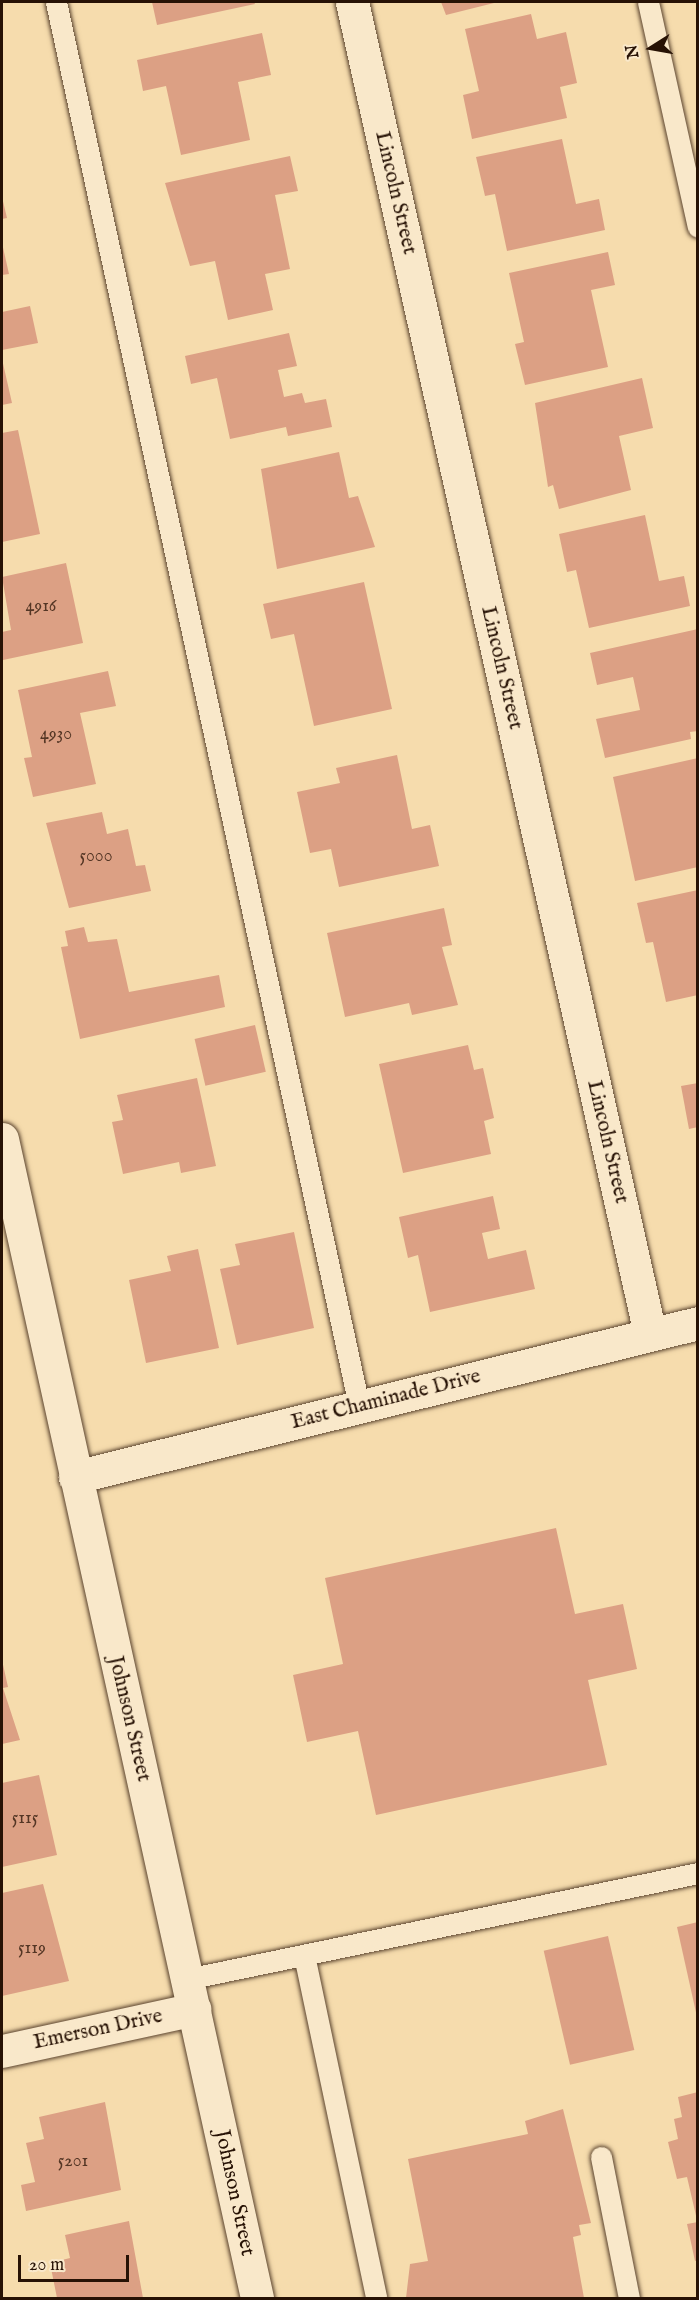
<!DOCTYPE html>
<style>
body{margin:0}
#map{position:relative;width:699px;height:2300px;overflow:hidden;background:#f6dcad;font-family:"IM FELL English",serif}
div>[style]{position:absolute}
.building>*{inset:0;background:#dca084;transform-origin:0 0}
.roads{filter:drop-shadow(0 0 2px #5b442f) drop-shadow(0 0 2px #5b442f)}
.lane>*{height:21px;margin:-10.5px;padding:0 10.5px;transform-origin:10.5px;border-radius:10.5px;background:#f9e8ca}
.street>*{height:33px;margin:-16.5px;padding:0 16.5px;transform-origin:16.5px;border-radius:16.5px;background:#f9e8ca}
.secondary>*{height:33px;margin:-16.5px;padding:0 16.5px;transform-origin:16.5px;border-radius:16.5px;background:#f9e8ca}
span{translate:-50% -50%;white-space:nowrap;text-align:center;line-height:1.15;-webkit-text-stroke:4.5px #f9e8ca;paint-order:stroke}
.number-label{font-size:18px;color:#543625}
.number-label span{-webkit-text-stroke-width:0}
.street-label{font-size:21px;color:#271205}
.frame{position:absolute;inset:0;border:3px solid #271205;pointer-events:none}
.north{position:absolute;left:621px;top:18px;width:60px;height:60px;-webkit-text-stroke:4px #f9e8ca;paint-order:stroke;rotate:259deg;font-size:16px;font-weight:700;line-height:24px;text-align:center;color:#271205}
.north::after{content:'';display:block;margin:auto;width:21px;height:27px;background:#271205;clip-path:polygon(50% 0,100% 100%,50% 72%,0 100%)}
.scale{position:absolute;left:18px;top:2255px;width:111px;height:27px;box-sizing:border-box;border:3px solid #271205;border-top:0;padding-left:8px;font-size:18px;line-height:21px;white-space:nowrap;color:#271205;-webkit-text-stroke:4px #f9e8ca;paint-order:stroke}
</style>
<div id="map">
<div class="building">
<div style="clip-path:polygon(152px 2px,254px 2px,255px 4px,157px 25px)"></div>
<div style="clip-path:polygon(441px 2px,498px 2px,446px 15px)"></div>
<div style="clip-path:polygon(531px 14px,537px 39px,566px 32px,577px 83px,560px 87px,567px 118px,472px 139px,463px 95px,479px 91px,465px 29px)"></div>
<div style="clip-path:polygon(262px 33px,271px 75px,238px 82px,250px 140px,181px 155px,166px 86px,143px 91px,137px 60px)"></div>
<div style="clip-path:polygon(562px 139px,576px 204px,599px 199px,605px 230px,507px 251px,495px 194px,485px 196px,476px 157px)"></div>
<div style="clip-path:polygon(290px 156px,298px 191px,275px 195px,290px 269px,265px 274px,273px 310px,228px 320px,215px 261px,190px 266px,165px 183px)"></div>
<div style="clip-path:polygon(2px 197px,7px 218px,2px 219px)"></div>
<div style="clip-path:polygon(2px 243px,9px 274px,2px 275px)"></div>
<div style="clip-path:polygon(608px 252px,615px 285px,591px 290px,608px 367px,525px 385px,515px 344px,524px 342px,509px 273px)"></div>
<div style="clip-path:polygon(30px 306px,38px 343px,2px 350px,2px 312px)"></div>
<div style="clip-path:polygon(289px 333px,297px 366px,278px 370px,284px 397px,302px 393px,305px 403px,326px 399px,332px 427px,288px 436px,286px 427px,230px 439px,217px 378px,191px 384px,185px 356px)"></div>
<div style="clip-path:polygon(2px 359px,12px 403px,2px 405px)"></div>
<div style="clip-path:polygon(642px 378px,653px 428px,619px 436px,631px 490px,559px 509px,553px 485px,548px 487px,535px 403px)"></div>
<div style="clip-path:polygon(18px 430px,40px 534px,2px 542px,2px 433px)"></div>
<div style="clip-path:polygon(339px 452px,349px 498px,358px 496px,375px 547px,277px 569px,261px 469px)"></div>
<div style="clip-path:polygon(645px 515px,659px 581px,684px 576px,690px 606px,589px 628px,576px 570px,567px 572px,559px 534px)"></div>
<div style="clip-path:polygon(66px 563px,83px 643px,3px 660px,2px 632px,11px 630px,2px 577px)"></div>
<div style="clip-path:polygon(364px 582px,392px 709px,314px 726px,294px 634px,271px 639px,263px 604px)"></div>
<div style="clip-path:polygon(698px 629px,698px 731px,690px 732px,691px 739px,605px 758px,596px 719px,640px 710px,633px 677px,597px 685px,590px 653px)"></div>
<div style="clip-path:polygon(108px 671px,116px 706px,80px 713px,96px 784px,33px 797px,24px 758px,32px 757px,18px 690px)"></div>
<div style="clip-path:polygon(397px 755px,412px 829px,430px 825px,439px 866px,339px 887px,331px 849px,310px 853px,297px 792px,340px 783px,336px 768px)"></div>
<div style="clip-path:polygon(698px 758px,698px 867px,635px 881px,613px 777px)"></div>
<div style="clip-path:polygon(102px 812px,107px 834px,128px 829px,136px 866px,145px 865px,151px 891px,69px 908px,46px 823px)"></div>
<div style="clip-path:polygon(698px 890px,698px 995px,666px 1002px,653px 942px,646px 943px,637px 903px)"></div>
<div style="clip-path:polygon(444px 908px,452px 945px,442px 947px,458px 1005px,412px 1015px,409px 1003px,345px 1017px,327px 933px)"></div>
<div style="clip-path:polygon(84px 927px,88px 942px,117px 939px,129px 992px,219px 975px,225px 1007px,80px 1039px,61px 947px,68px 946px,65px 931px)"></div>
<div style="left:255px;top:1025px;width:48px;height:62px;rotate:77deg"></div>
<div style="clip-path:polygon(468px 1045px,474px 1070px,483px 1068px,494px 1118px,484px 1121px,491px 1154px,403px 1173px,379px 1064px)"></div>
<div style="clip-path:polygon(197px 1078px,216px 1166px,181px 1173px,179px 1162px,123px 1174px,112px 1122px,123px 1120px,117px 1095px)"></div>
<div style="clip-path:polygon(698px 1083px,698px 1127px,689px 1129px,681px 1086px)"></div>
<div style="clip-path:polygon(493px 1196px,500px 1229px,482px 1233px,488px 1259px,526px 1250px,535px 1289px,430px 1312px,418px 1255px,408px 1258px,399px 1217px)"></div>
<div style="clip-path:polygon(294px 1232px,314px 1328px,237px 1345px,220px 1269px,240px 1265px,235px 1244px)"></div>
<div style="clip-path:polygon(198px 1249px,219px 1348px,146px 1363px,129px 1280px,171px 1271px,167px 1256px)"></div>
<div style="clip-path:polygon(556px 1528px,575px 1614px,623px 1604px,637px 1669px,588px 1680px,607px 1765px,376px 1815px,358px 1731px,307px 1742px,293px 1675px,343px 1664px,325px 1578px)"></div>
<div style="clip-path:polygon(2px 1660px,8px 1687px,3px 1688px,20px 1740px,2px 1744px)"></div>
<div style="clip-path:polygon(39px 1775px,57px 1855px,2px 1867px,2px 1783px)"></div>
<div style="clip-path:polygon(43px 1884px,69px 1981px,2px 1996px,2px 1893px)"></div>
<div style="clip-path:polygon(698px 1922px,698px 2017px,697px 2017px,677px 1927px)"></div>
<div style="left:608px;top:1936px;width:117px;height:66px;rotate:77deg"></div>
<div style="clip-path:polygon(698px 2092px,698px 2220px,697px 2220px,687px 2177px,677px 2179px,668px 2142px,678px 2139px,674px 2119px,682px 2117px,678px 2097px)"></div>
<div style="clip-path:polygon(105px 2102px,121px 2190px,26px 2211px,21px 2185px,35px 2182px,26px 2143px,44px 2139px,39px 2117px)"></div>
<div style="clip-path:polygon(563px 2109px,591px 2223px,579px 2225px,581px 2235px,573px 2237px,584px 2298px,406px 2298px,410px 2264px,428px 2261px,408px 2159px,528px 2134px,525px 2121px)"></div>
<div style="clip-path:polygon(129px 2221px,143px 2298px,57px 2298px,50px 2263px,70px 2258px,65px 2235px)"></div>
<div style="clip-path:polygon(698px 2222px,698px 2260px,695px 2261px,687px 2224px)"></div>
</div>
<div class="roads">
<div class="lane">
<div style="left:56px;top:2px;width:1436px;rotate:77.82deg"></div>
<div style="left:648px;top:2px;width:230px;rotate:77.5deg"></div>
<div style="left:304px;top:1955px;width:350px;rotate:78.1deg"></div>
<div style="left:187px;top:1979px;width:522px;rotate:-11.72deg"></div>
<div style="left:601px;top:2157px;width:144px;rotate:78.8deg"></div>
</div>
<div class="street">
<div style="left:352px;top:2px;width:1365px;rotate:77.39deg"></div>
<div style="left:75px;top:1477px;width:642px;rotate:-13.88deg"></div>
<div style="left:2px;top:2051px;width:197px;rotate:-12.3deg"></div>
</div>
<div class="secondary">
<div style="left:2px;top:1139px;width:1187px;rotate:77.59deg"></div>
</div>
</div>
<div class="number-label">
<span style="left:41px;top:607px">4916</span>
<span style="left:56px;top:735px">4930</span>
<span style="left:96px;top:857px">5000</span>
<span style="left:25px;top:1819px">5115</span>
<span style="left:32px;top:1949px">5119</span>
<span style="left:73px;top:2162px">5201</span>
</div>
<div class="street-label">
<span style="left:395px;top:193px;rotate:77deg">Lincoln Street</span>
<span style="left:501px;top:668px;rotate:77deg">Lincoln Street</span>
<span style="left:607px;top:1142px;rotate:77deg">Lincoln Street</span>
<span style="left:386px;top:1400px;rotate:-14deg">East Chaminade Drive</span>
<span style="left:129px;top:1719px;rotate:77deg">Johnson Street</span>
<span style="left:98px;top:2030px;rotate:-12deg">Emerson Drive</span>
<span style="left:234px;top:2193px;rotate:78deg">Johnson Street</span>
</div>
<div class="frame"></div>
<div class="north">N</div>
<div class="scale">20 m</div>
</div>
